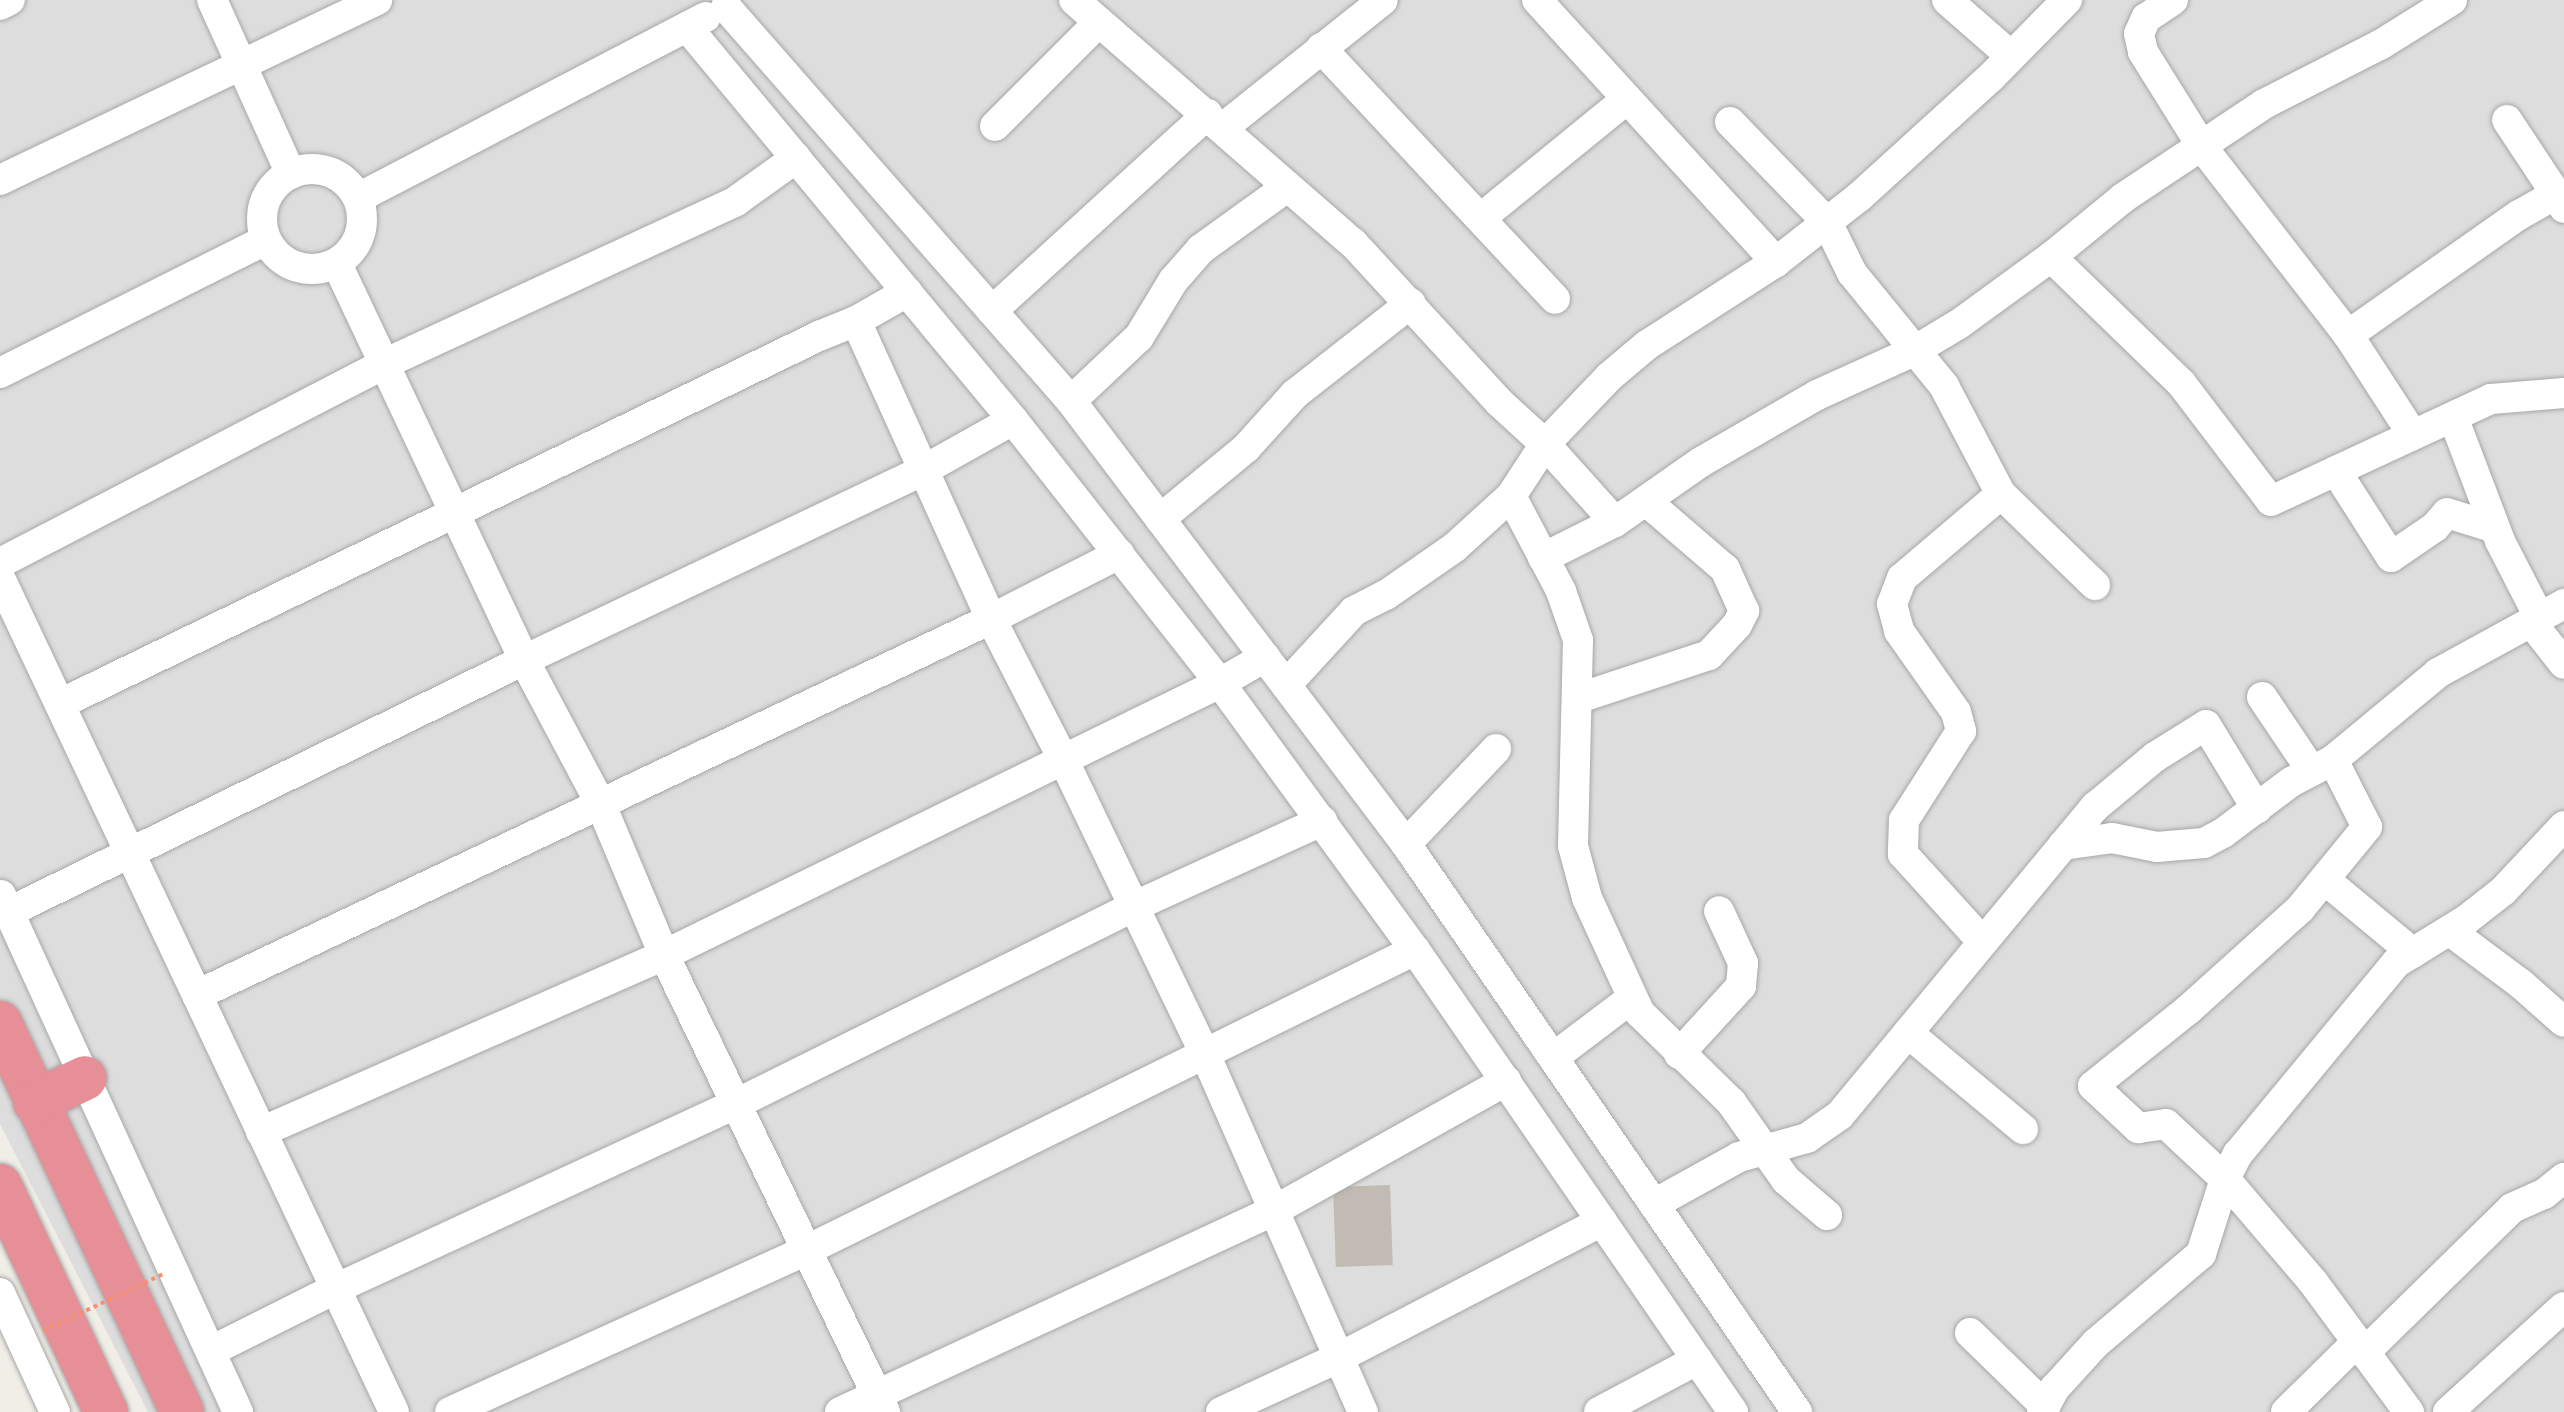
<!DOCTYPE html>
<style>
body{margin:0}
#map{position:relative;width:2564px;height:1412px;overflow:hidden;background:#f1eee7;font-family:Cabin,sans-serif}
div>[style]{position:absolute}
.residential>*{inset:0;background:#dedddd}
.building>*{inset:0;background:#c1bbb3;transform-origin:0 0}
.roads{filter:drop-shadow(0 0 2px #a7a7a7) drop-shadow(0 0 2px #a7a7a7)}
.minor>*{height:30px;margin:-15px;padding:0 15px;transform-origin:15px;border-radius:15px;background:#fff}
.minor>.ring{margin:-15px;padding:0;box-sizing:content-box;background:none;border:30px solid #fff;border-radius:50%}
.highway>*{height:44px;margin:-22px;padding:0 22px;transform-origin:22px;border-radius:22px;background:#e78f96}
.path-bridge>*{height:4px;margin-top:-2px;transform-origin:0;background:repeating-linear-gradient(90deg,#f98d6f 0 4px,transparent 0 8px)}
span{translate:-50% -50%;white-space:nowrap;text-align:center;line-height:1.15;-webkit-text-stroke:7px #fff;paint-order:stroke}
</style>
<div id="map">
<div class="residential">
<div style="clip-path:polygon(0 0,2564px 0,2564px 1412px,148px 1412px,0 1124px)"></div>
</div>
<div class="building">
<div style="left:1390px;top:1185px;width:80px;height:57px;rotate:88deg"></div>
</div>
<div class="roads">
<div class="minor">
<div style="left:212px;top:0;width:191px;rotate:65.6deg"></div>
<div style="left:1074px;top:0;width:370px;rotate:41.1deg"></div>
<div style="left:1353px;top:243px;width:216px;rotate:47.4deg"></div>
<div style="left:1499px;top:402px;width:62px;rotate:42.4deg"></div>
<div style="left:1545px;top:444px;width:62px;rotate:123.2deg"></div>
<div style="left:1511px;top:496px;width:107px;rotate:62.2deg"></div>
<div style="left:1561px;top:591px;width:52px;rotate:70.9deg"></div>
<div style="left:1578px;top:640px;width:206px;rotate:91.4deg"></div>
<div style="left:1573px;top:846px;width:54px;rotate:74.9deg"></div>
<div style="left:1587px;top:898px;width:127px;rotate:65.3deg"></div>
<div style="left:1640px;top:1013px;width:127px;rotate:44.4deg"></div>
<div style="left:1731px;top:1102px;width:95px;rotate:54.8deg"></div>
<div style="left:1786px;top:1180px;width:54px;rotate:40.5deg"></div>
<div style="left:1537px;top:0;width:355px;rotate:47.6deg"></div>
<div style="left:1947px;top:0;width:85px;rotate:41.2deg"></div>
<div style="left:2173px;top:0;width:32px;rotate:146deg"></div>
<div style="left:2146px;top:18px;width:17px;rotate:114deg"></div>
<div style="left:2139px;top:34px;width:18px;rotate:77deg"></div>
<div style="left:2143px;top:52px;width:113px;rotate:58deg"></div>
<div style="left:2203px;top:148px;width:237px;rotate:52.2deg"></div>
<div style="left:0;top:5px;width:11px;rotate:-27deg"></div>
<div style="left:726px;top:7px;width:524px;rotate:48.79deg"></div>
<div style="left:1071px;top:401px;width:555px;rotate:52.9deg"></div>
<div style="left:1406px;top:844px;width:690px;rotate:55.46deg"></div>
<div style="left:687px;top:27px;width:511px;rotate:50.32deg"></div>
<div style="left:1013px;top:420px;width:335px;rotate:51.8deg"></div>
<div style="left:1220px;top:683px;width:331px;rotate:53.9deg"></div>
<div style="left:1415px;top:950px;width:561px;rotate:55.46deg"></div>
<div style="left:1321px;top:48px;width:343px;rotate:47deg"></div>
<div style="left:2507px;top:120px;width:89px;rotate:56.5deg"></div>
<div style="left:1730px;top:122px;width:139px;rotate:45.9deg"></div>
<div style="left:1827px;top:222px;width:57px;rotate:63.9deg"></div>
<div style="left:1852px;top:273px;width:146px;rotate:50.8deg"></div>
<div style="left:1944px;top:386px;width:122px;rotate:62.2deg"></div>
<div style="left:2001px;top:494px;width:130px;rotate:139.7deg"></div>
<div style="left:1902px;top:578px;width:28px;rotate:111deg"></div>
<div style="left:1892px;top:604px;width:28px;rotate:75deg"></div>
<div style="left:1899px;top:631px;width:99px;rotate:54.9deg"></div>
<div style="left:1956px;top:712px;width:20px;rotate:75deg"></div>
<div style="left:1961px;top:731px;width:106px;rotate:122.6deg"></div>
<div style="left:1904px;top:820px;width:34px;rotate:92deg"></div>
<div style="left:1903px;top:854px;width:118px;rotate:47.8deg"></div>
<div style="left:995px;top:126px;width:146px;rotate:-45deg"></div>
<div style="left:1224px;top:127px;width:203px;rotate:-38.6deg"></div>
<div class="ring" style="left:262px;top:169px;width:70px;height:70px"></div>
<div style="left:0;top:180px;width:418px;rotate:-25.5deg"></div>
<div style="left:358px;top:198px;width:392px;rotate:-27.5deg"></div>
<div style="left:1481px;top:218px;width:188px;rotate:-39.2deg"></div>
<div style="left:2051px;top:257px;width:181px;rotate:44.1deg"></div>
<div style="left:2181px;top:383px;width:148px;rotate:52.7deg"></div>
<div style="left:2271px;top:501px;width:242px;rotate:-24.9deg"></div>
<div style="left:2491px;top:399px;width:73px;rotate:-4.7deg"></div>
<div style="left:337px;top:264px;width:438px;rotate:64.7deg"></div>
<div style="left:524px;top:660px;width:164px;rotate:62deg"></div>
<div style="left:601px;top:805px;width:163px;rotate:67.2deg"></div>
<div style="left:664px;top:955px;width:508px;rotate:64.19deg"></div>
<div style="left:992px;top:311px;width:292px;rotate:-42.4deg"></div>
<div style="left:856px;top:321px;width:327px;rotate:65.6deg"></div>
<div style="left:991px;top:619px;width:157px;rotate:62.8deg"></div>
<div style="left:1063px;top:759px;width:327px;rotate:64.3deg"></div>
<div style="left:1205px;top:1054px;width:391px;rotate:66.2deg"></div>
<div style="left:0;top:373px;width:297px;rotate:-26.6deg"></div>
<div style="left:1071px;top:401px;width:93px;rotate:-43.3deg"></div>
<div style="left:1139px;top:337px;width:66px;rotate:-58.7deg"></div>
<div style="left:1173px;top:281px;width:43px;rotate:-48.8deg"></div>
<div style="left:1201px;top:249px;width:106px;rotate:-35.8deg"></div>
<div style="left:2453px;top:417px;width:133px;rotate:69.2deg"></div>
<div style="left:2500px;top:541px;width:85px;rotate:62.8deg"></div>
<div style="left:2413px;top:435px;width:119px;rotate:-123deg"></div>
<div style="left:2348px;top:335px;width:209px;rotate:-35.1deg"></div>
<div style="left:2519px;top:215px;width:43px;rotate:-29.6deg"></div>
<div style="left:2556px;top:194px;width:16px;rotate:60deg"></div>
<div style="left:2336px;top:471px;width:102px;rotate:57.4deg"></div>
<div style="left:2391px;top:557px;width:53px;rotate:-34.3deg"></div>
<div style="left:2435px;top:527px;width:18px;rotate:-49deg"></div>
<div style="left:2447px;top:513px;width:50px;rotate:17.4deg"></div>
<div style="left:2001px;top:494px;width:131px;rotate:44.1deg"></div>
<div style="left:1160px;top:519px;width:112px;rotate:-39.5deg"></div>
<div style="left:1246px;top:448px;width:73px;rotate:-47.8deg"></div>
<div style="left:1295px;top:394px;width:147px;rotate:-38.1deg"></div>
<div style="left:1615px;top:522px;width:105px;rotate:-131.9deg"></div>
<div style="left:1545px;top:444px;width:93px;rotate:-46.3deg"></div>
<div style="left:1609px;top:377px;width:50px;rotate:-40.1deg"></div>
<div style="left:1647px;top:345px;width:153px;rotate:-32.8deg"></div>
<div style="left:1776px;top:262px;width:105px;rotate:-38.1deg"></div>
<div style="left:1859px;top:197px;width:177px;rotate:-42.3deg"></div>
<div style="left:1990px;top:78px;width:110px;rotate:-45.4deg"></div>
<div style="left:1543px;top:558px;width:80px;rotate:-26.6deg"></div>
<div style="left:1615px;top:522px;width:105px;rotate:-34.9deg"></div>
<div style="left:1701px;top:462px;width:134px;rotate:-30deg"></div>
<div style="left:1817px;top:395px;width:107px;rotate:-24.4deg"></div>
<div style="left:1914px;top:351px;width:52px;rotate:-31deg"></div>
<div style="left:1959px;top:324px;width:114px;rotate:-36.1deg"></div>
<div style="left:2051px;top:257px;width:93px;rotate:-39.3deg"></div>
<div style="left:2123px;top:198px;width:169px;rotate:-33.7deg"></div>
<div style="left:2264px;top:104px;width:130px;rotate:-27deg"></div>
<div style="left:2380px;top:45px;width:85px;rotate:-32deg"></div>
<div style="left:0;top:563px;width:435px;rotate:-27.4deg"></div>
<div style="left:386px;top:363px;width:386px;rotate:-24.8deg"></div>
<div style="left:736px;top:201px;width:74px;rotate:-35.6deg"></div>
<div style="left:0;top:578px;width:922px;rotate:64.71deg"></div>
<div style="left:2531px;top:622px;width:53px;rotate:51.8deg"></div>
<div style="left:1286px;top:685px;width:100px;rotate:-47.4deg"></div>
<div style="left:1354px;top:611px;width:36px;rotate:-27deg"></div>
<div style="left:1386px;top:595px;width:84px;rotate:-34.8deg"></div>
<div style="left:1455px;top:547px;width:76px;rotate:-42.3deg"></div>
<div style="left:2262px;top:697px;width:89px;rotate:56deg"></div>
<div style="left:1579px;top:698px;width:137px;rotate:-18.3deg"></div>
<div style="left:1709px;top:655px;width:41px;rotate:-47deg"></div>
<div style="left:1737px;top:625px;width:16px;rotate:-63deg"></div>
<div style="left:1744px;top:611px;width:46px;rotate:-114.3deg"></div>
<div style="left:1725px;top:569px;width:104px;rotate:-139.3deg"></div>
<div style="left:60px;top:704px;width:844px;rotate:-25.87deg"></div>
<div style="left:819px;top:336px;width:40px;rotate:-22deg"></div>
<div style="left:856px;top:321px;width:59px;rotate:-29.6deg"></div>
<div style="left:2333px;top:760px;width:75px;rotate:63.1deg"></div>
<div style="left:2367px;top:827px;width:106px;rotate:129.3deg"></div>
<div style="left:2300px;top:909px;width:149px;rotate:138deg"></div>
<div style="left:2189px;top:1009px;width:123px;rotate:141.3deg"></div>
<div style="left:2093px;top:1086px;width:62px;rotate:43deg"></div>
<div style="left:2138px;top:1128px;width:28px;rotate:-8deg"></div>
<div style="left:2166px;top:1124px;width:81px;rotate:43deg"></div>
<div style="left:2225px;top:1179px;width:135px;rotate:49.5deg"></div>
<div style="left:2313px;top:1282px;width:162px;rotate:53.6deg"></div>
<div style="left:1406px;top:844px;width:131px;rotate:-46.5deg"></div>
<div style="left:2063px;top:845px;width:49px;rotate:-8.1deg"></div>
<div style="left:2112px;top:838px;width:46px;rotate:11.3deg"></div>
<div style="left:2157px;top:847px;width:47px;rotate:-4.9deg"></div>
<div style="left:2204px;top:843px;width:21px;rotate:-28deg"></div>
<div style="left:2223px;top:833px;width:85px;rotate:-36.9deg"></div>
<div style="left:2291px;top:782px;width:47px;rotate:-27.6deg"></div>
<div style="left:2333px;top:760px;width:136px;rotate:-39.6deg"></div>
<div style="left:2438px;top:673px;width:144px;rotate:-28.7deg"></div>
<div style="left:2325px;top:880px;width:114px;rotate:39.7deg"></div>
<div style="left:1px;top:895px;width:569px;rotate:65.37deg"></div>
<div style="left:9px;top:912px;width:573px;rotate:-26.07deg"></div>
<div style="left:524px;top:660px;width:441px;rotate:-25.4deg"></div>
<div style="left:922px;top:471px;width:104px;rotate:-29.3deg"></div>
<div style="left:2450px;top:931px;width:89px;rotate:36.7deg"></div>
<div style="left:2521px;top:984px;width:57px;rotate:41.5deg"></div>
<div style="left:197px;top:995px;width:879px;rotate:-25.34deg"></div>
<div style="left:991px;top:619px;width:144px;rotate:-26.9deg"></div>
<div style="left:1908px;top:1033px;width:150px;rotate:39.9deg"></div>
<div style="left:1679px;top:1054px;width:92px;rotate:-47.6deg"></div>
<div style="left:1741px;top:986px;width:23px;rotate:-85deg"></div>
<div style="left:1743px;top:963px;width:57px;rotate:-114.8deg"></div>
<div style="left:1554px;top:1057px;width:98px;rotate:-37.1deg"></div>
<div style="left:261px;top:1132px;width:440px;rotate:-23.7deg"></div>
<div style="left:664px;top:955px;width:619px;rotate:-26.07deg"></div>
<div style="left:1220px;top:683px;width:52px;rotate:-30deg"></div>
<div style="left:1654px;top:1204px;width:97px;rotate:-28.9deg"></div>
<div style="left:1739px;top:1157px;width:71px;rotate:-15.6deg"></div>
<div style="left:1807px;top:1138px;width:40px;rotate:-34.9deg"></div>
<div style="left:1840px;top:1115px;width:400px;rotate:-50.4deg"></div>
<div style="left:2095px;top:807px;width:78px;rotate:-39.8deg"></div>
<div style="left:2155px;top:757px;width:60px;rotate:-32.1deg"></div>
<div style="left:2206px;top:725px;width:98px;rotate:58.7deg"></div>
<div style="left:0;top:1293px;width:131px;rotate:65.2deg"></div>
<div style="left:1970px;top:1333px;width:105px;rotate:44.2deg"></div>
<div style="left:211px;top:1351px;width:139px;rotate:-26.6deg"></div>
<div style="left:335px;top:1289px;width:442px;rotate:-24.8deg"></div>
<div style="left:736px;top:1104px;width:443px;rotate:-26.4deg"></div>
<div style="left:1133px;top:907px;width:208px;rotate:-24.5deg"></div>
<div style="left:2364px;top:1353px;width:207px;rotate:-44.4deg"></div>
<div style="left:2512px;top:1208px;width:35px;rotate:-24deg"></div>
<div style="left:2544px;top:1194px;width:26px;rotate:-39deg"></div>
<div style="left:450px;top:1412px;width:392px;rotate:-24.4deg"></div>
<div style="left:807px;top:1250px;width:678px;rotate:-26.26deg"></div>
<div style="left:840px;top:1412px;width:480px;rotate:-24.9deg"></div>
<div style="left:1275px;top:1210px;width:265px;rotate:-29.2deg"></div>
<div style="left:1221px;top:1412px;width:131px;rotate:-24.8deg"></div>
<div style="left:1340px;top:1357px;width:295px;rotate:-27.4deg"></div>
<div style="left:1599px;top:1412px;width:111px;rotate:-28deg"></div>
<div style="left:2042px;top:1412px;width:27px;rotate:-62deg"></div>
<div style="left:2055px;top:1388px;width:61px;rotate:-47.7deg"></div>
<div style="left:2096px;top:1343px;width:138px;rotate:-40.3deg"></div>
<div style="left:2201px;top:1254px;width:79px;rotate:-72.3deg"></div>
<div style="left:2225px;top:1179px;width:28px;rotate:-63deg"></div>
<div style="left:2238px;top:1154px;width:248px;rotate:-50.4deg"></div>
<div style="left:2396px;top:963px;width:82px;rotate:-31.6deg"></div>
<div style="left:2466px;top:920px;width:47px;rotate:-38.1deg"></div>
<div style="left:2503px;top:891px;width:89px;rotate:-46.8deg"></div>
<div style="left:2286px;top:1412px;width:98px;rotate:-44.6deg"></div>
<div style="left:2448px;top:1412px;width:156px;rotate:-42.2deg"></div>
</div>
<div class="highway">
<div style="left:0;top:1023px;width:429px;rotate:64.9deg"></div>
<div style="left:35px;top:1102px;width:55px;rotate:-25.6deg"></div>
<div style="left:0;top:1186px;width:250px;rotate:64.9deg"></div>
</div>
</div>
<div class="path-bridge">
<div style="left:43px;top:1331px;width:133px;rotate:-25.4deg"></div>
</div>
</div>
